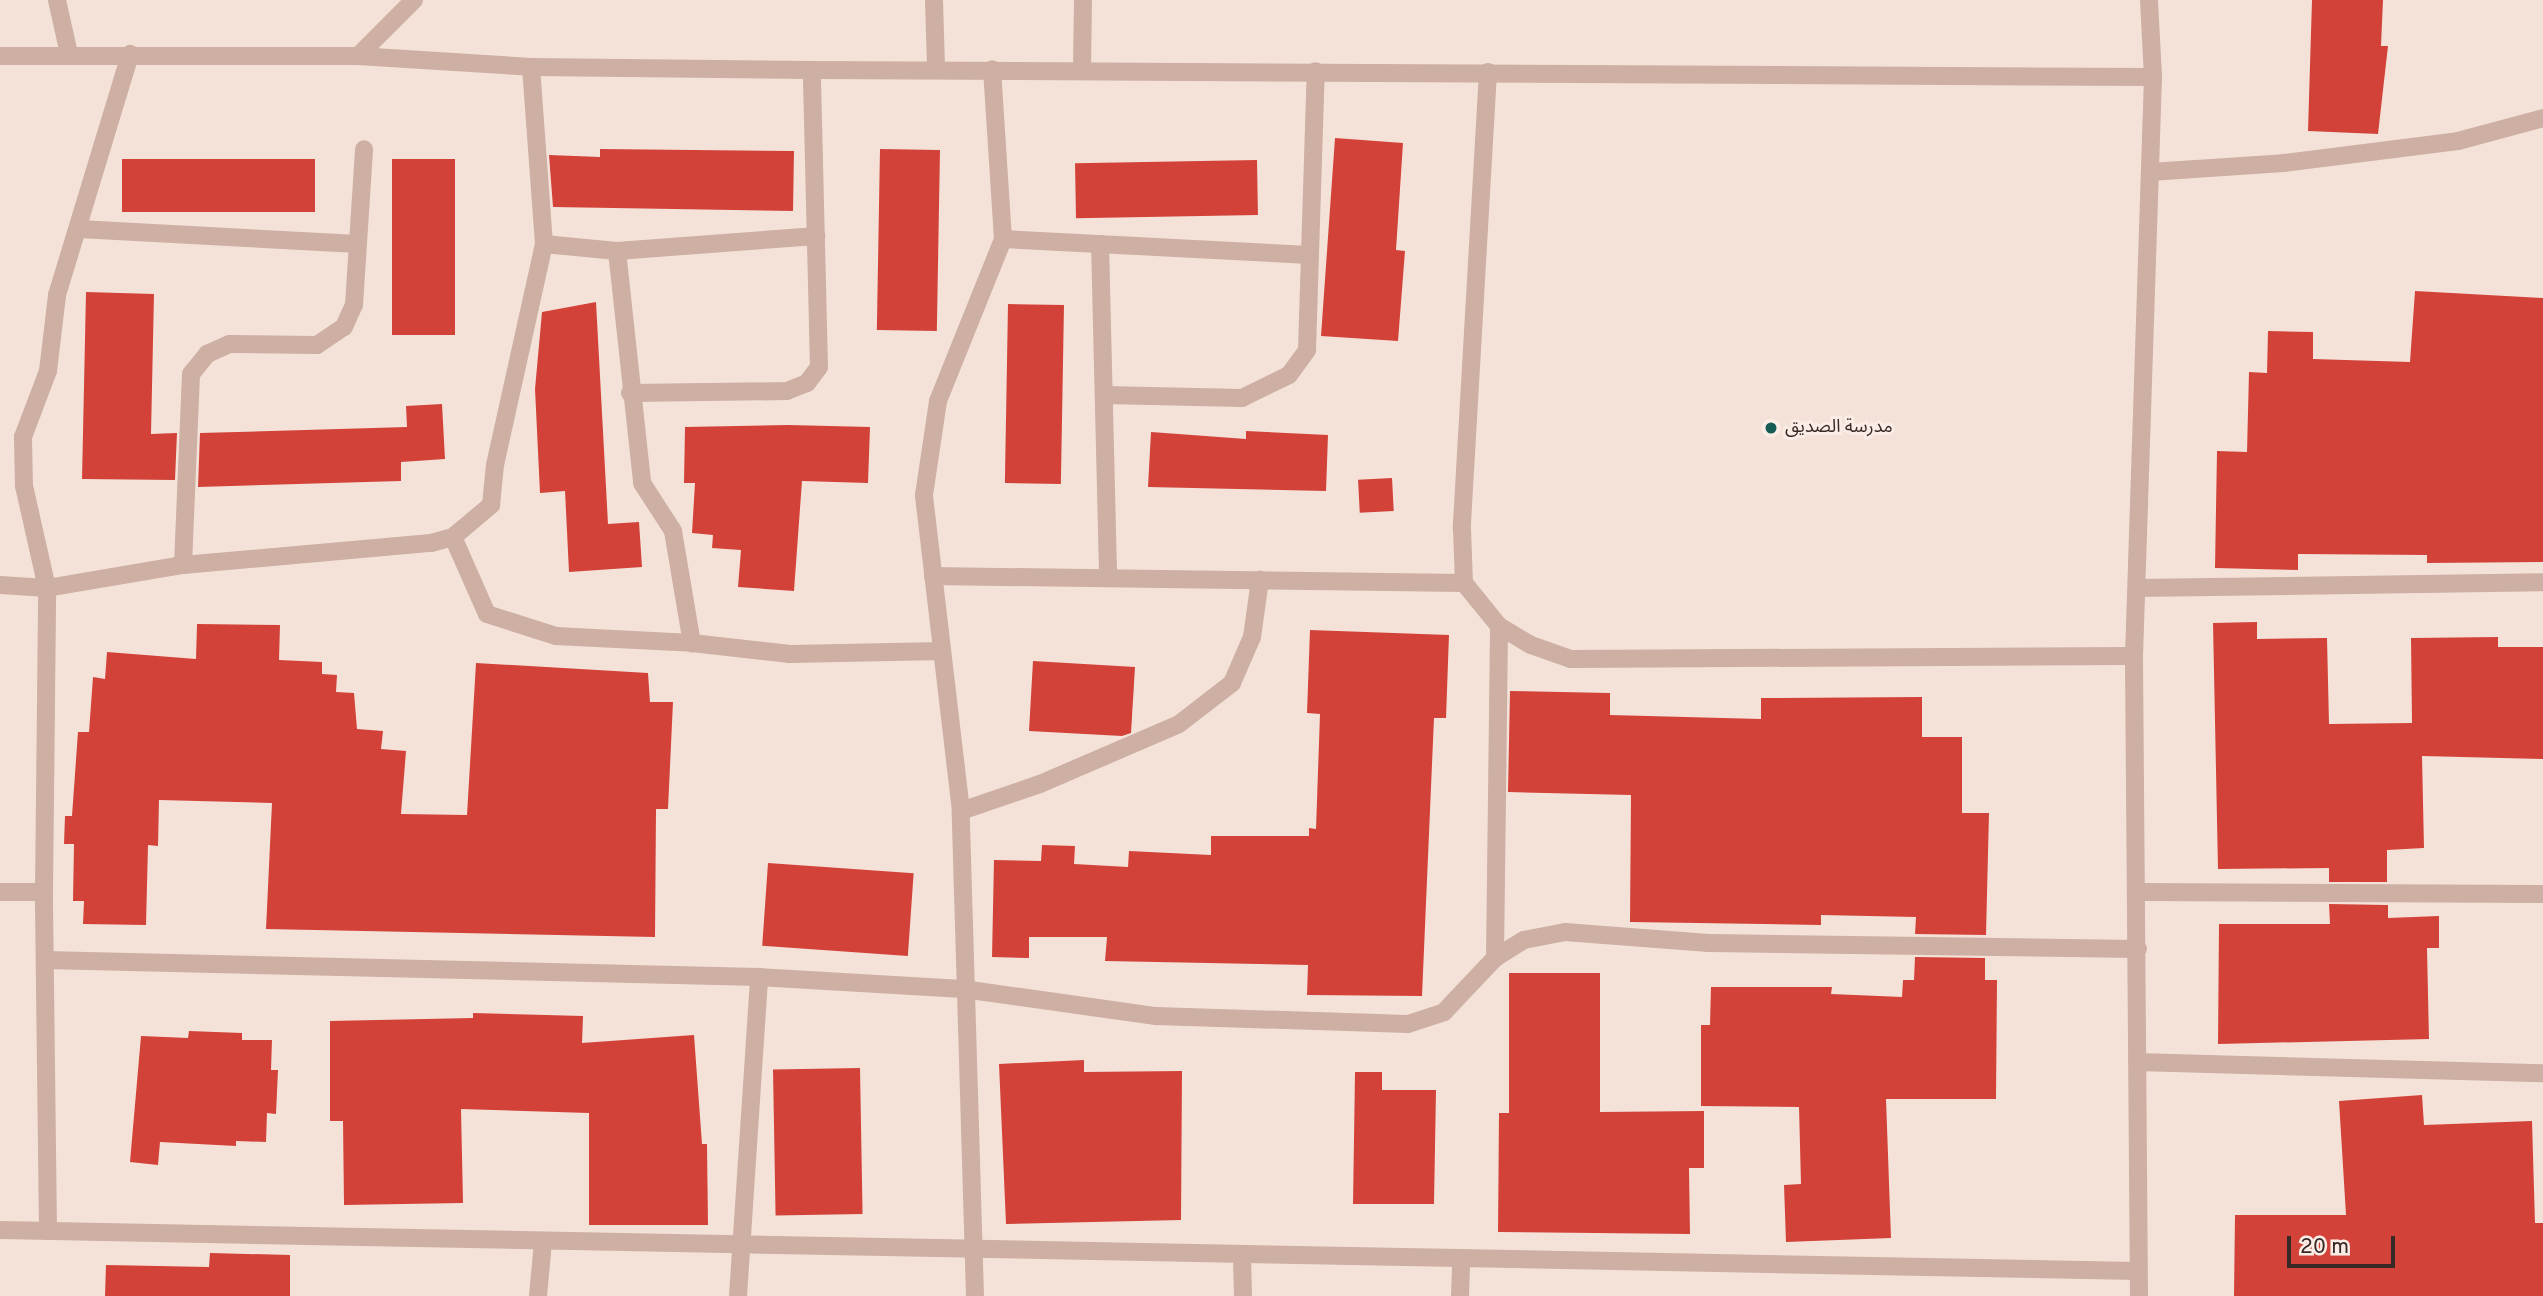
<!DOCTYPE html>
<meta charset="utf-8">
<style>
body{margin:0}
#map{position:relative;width:2543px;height:1296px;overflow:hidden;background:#f4e2d9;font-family:Overpass,"Noto Sans Arabic",sans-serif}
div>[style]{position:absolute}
.building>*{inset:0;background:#d34238;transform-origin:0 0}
.street>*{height:18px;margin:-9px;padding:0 9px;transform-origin:9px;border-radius:9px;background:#cdafa3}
.dots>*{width:19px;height:19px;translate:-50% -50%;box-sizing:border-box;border:4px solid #fbede5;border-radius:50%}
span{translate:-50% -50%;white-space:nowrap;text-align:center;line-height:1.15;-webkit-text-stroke:6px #fbede5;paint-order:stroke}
.poi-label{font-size:18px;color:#382826}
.left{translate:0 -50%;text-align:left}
.scale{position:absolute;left:2287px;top:1236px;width:108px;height:32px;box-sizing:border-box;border:4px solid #382826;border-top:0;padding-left:9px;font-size:21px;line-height:24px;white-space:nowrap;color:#382826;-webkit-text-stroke:5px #fbede5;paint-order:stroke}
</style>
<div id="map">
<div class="building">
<div style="clip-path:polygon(2312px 0,2383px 0,2381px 46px,2388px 46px,2378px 134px,2308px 131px)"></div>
<div style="clip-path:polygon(1335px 138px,1403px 143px,1396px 250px,1405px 251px,1398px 341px,1321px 336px)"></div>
<div style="clip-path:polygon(600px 149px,794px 151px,793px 211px,553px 207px,549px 155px,600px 157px)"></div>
<div style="left:880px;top:149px;width:60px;height:181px;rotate:1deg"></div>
<div style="left:122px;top:159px;width:193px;height:53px"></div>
<div style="left:392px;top:159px;width:63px;height:176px"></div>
<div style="left:1257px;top:160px;width:55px;height:182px;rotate:89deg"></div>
<div style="clip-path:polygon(2415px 291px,2543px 298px,2543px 562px,2427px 563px,2427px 555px,2298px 554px,2298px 570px,2215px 568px,2217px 451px,2247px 452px,2249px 372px,2267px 373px,2268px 331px,2313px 332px,2313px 359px,2410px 362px)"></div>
<div style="clip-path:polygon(86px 292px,154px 294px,151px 434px,177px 433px,175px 480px,82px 479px)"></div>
<div style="clip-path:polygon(596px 302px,608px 524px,639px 522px,642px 567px,569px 572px,565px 491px,540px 493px,535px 389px,542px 312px)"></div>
<div style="left:1008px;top:304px;width:56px;height:179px;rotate:1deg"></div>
<div style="clip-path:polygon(442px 404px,445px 459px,401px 462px,401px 481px,198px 487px,200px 433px,407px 427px,406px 406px)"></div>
<div style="clip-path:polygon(788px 425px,870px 427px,868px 483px,802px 481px,794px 591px,738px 587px,741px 550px,712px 548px,713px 535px,692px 533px,695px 483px,684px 483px,685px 427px)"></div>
<div style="clip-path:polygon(1246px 431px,1328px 435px,1326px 491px,1148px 487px,1151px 432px,1246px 439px)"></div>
<div style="left:1392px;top:478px;width:33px;height:34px;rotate:87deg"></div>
<div style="clip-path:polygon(2257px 622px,2257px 639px,2327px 638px,2329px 724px,2412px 723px,2411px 638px,2498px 637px,2498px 647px,2543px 647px,2543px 759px,2422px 756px,2424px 848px,2387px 850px,2387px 882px,2329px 882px,2329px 868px,2218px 869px,2213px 623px)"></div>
<div style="clip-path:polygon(197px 624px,280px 625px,279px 660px,322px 662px,322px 674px,337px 675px,336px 692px,354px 693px,357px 729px,383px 731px,381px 749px,406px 751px,401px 814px,467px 815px,476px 663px,648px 673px,650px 702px,673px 702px,668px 809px,656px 809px,655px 937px,266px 929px,272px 803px,159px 800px,158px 846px,148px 845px,146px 925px,83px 924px,84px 901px,73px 901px,74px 844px,64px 844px,65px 816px,72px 816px,78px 732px,89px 732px,93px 677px,105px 679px,107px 652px,196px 659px)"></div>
<div style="clip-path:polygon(1310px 630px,1449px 635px,1446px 718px,1434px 718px,1422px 996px,1307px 995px,1308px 965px,1105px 961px,1107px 937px,1029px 937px,1029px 958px,992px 957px,994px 860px,1041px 861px,1042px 845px,1075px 846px,1074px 864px,1128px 867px,1129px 851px,1211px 855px,1211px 836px,1309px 836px,1309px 828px,1316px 829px,1320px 714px,1307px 713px)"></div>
<div style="clip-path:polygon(1033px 661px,1135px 667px,1131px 733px,1122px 736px,1029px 731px)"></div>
<div style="clip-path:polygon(1510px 691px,1610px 693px,1610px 715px,1761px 719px,1761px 698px,1922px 697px,1922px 737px,1962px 737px,1962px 813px,1989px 813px,1986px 935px,1915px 934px,1916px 917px,1821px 915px,1821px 925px,1630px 922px,1631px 795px,1508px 792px)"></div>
<div style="left:768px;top:863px;width:146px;height:83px;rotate:4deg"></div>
<div style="clip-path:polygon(2329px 904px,2388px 905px,2388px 918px,2439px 916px,2439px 948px,2427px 948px,2429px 1039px,2218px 1044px,2219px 924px,2330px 924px)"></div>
<div style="clip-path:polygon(1915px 957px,1985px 958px,1985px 980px,1997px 980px,1996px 1099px,1886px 1099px,1891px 1238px,1786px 1242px,1784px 1185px,1801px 1184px,1799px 1107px,1701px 1106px,1701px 1025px,1710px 1025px,1711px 987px,1832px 987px,1831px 994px,1902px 997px,1903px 980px,1914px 980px)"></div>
<div style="clip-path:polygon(1509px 973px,1600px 973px,1600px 1112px,1704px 1111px,1704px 1168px,1689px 1168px,1690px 1234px,1498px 1232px,1499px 1113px,1509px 1113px)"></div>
<div style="clip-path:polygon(473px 1013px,583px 1016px,582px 1043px,694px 1035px,702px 1144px,707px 1144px,708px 1225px,589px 1225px,589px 1113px,461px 1109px,463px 1203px,344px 1205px,343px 1121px,330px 1121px,330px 1021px,473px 1018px)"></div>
<div style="clip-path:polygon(189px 1031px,242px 1033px,242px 1040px,272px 1040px,271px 1070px,278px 1070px,276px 1114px,267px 1113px,266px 1142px,236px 1141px,236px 1146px,160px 1142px,158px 1165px,130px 1162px,141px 1036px,188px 1038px)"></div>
<div style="clip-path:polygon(1084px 1060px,1084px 1072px,1182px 1071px,1181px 1220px,1006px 1224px,999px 1064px)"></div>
<div style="left:860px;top:1068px;width:146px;height:87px;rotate:89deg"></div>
<div style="clip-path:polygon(1355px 1072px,1382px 1072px,1382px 1090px,1436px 1090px,1434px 1204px,1353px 1204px)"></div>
<div style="clip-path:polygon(2422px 1095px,2424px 1125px,2532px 1121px,2535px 1223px,2543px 1223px,2543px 1296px,2234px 1296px,2235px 1215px,2346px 1215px,2339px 1101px)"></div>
<div style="clip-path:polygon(210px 1253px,290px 1255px,290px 1296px,105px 1296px,106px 1265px,209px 1267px)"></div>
</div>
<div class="street">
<div style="left:57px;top:0;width:55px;rotate:77.5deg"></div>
<div style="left:934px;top:0;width:69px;rotate:88.3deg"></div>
<div style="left:0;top:56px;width:358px"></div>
<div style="left:358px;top:56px;width:173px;rotate:3.6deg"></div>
<div style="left:531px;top:67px;width:281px;rotate:0.6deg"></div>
<div style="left:812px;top:70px;width:1341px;rotate:0.3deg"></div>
<div style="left:358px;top:56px;width:79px;rotate:-45deg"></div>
<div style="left:1082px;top:70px;width:70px;rotate:-89.2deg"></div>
<div style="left:1488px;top:72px;width:458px;rotate:93.3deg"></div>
<div style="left:1462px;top:529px;width:54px;rotate:87.9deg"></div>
<div style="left:1464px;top:583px;width:55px;rotate:50.9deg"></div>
<div style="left:1499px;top:626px;width:37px;rotate:31deg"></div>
<div style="left:1531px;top:645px;width:42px;rotate:19.3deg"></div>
<div style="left:1571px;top:659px;width:563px;rotate:-0.31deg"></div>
<div style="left:2150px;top:172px;width:134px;rotate:-3.8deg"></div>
<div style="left:2284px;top:163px;width:175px;rotate:-7.2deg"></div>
<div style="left:2458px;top:141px;width:88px;rotate:-15.1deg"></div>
<div style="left:79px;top:229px;width:279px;rotate:3.1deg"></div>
<div style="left:1003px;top:239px;width:306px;rotate:3deg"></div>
<div style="left:544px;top:244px;width:73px;rotate:5.5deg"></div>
<div style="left:617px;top:251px;width:200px;rotate:-4.3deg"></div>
<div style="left:1100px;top:244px;width:334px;rotate:88.6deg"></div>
<div style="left:617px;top:251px;width:233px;rotate:83.8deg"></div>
<div style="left:642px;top:483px;width:57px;rotate:57.1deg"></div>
<div style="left:673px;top:531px;width:114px;rotate:80.4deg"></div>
<div style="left:630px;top:393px;width:157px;rotate:-0.7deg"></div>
<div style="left:787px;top:391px;width:22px;rotate:-22deg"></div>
<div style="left:807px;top:383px;width:20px;rotate:-53deg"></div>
<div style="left:819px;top:367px;width:297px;rotate:-91.4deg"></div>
<div style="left:1104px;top:395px;width:138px;rotate:1.2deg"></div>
<div style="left:1242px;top:398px;width:52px;rotate:-26.1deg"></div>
<div style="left:1289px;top:375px;width:31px;rotate:-54deg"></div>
<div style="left:1307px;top:350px;width:279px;rotate:-88.2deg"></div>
<div style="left:453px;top:537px;width:84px;rotate:66.2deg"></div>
<div style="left:487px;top:614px;width:72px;rotate:17.7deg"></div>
<div style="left:556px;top:636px;width:136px;rotate:2.9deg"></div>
<div style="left:692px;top:643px;width:99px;rotate:6.4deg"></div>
<div style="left:790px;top:654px;width:152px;rotate:-1.1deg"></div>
<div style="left:183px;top:565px;width:191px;rotate:-87.6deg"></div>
<div style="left:191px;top:374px;width:26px;rotate:-51deg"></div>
<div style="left:207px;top:354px;width:24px;rotate:-24deg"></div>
<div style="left:229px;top:344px;width:88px;rotate:0.7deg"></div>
<div style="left:317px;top:345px;width:32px;rotate:-34deg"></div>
<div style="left:344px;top:327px;width:24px;rotate:-66deg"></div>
<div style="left:354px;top:305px;width:156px;rotate:-86.3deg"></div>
<div style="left:933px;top:576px;width:531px;rotate:0.76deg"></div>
<div style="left:0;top:585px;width:47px;rotate:3.7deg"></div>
<div style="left:47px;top:588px;width:138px;rotate:-9.6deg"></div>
<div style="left:183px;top:565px;width:249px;rotate:-5.1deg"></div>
<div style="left:431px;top:543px;width:23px;rotate:-15deg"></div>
<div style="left:453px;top:537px;width:50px;rotate:-40.1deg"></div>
<div style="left:491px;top:505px;width:40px;rotate:-84.3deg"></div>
<div style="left:495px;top:465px;width:226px;rotate:-77.5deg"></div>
<div style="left:544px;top:244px;width:177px;rotate:-94.2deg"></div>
<div style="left:2137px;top:588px;width:406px;rotate:-0.8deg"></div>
<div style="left:961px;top:811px;width:83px;rotate:-18.9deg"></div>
<div style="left:1040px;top:784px;width:151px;rotate:-23.3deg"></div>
<div style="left:1179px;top:724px;width:67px;rotate:-37.7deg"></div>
<div style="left:1232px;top:683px;width:50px;rotate:-66.5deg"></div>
<div style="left:1252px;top:637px;width:58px;rotate:-82deg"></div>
<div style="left:0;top:892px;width:44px"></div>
<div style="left:2139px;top:892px;width:404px;rotate:0.3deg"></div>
<div style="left:1495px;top:958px;width:332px;rotate:-89.3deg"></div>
<div style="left:45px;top:960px;width:714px;rotate:1.36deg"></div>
<div style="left:759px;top:977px;width:204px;rotate:3.4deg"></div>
<div style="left:963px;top:989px;width:195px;rotate:8deg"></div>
<div style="left:1156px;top:1016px;width:252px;rotate:1.8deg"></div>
<div style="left:1408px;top:1024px;width:38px;rotate:-18deg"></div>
<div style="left:1444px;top:1012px;width:74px;rotate:-46.6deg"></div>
<div style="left:1495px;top:958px;width:34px;rotate:-32deg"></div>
<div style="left:1524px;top:940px;width:42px;rotate:-11deg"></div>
<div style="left:1565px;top:932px;width:144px;rotate:4.4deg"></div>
<div style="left:1709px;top:943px;width:429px;rotate:0.8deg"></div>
<div style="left:2137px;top:1062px;width:406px;rotate:1.6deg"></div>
<div style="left:0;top:1230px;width:2138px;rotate:1.1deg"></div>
<div style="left:48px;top:1231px;width:339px;rotate:-90.7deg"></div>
<div style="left:44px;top:892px;width:304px;rotate:-89.4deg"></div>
<div style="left:47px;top:588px;width:105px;rotate:-102.7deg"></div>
<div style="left:24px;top:486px;width:49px;rotate:-91.2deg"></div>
<div style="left:23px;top:437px;width:71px;rotate:-69.3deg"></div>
<div style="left:48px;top:371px;width:77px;rotate:-83.2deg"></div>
<div style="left:57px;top:295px;width:252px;rotate:-73.1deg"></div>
<div style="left:1242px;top:1256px;width:40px;rotate:88.6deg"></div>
<div style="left:538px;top:1296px;width:54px;rotate:-84.7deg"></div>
<div style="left:738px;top:1296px;width:320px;rotate:-86.2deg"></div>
<div style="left:975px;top:1296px;width:485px;rotate:-91.7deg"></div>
<div style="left:961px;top:811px;width:318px;rotate:-96.7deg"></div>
<div style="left:924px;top:495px;width:95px;rotate:-81.5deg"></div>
<div style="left:938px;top:401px;width:175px;rotate:-68.1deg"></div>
<div style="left:1003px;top:239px;width:170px;rotate:-93.7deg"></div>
<div style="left:1460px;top:1296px;width:36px;rotate:-88deg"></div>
<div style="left:2139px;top:1296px;width:640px;rotate:-90.45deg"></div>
<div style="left:2134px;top:656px;width:579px;rotate:-88.12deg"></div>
<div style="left:2153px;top:77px;width:77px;rotate:-93deg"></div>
</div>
<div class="dots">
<div style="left:1771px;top:428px;background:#175d55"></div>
</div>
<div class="poi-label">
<span class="left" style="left:1785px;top:428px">مدرسة الصديق</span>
</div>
<div class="scale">20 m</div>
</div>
